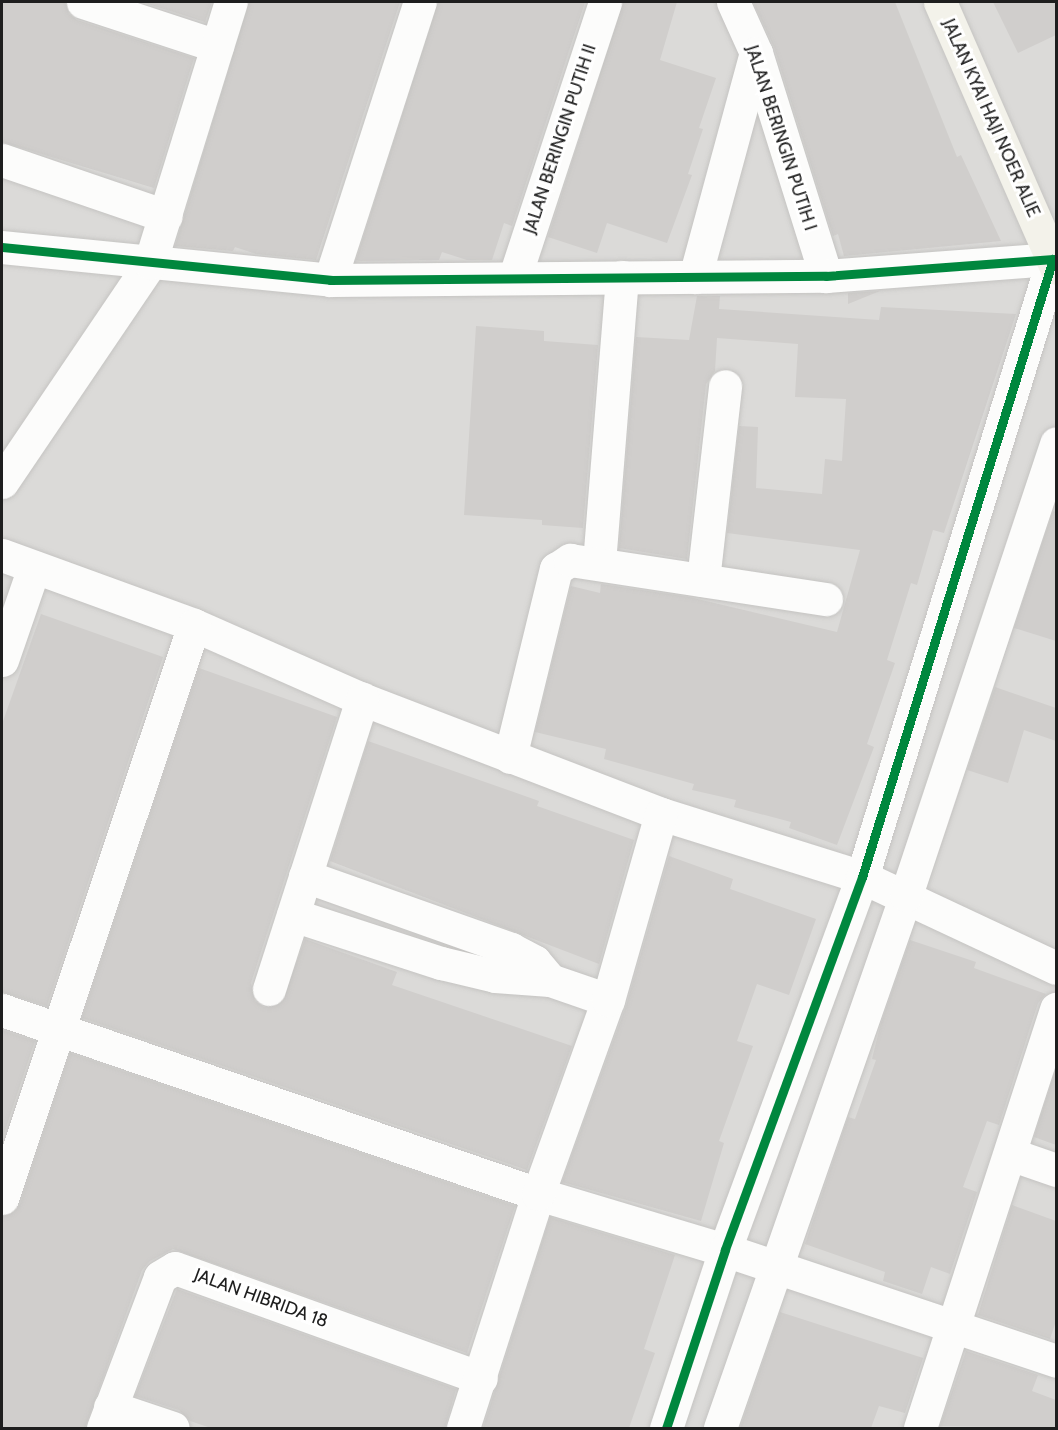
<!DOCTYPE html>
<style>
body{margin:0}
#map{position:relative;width:1058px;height:1430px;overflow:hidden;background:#eceae6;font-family:Cabin,sans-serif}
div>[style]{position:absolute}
.residential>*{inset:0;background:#dbdad8;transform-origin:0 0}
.building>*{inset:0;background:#d0cecc}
.roads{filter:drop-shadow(0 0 2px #c5c4c2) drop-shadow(0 0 2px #c5c4c2)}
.street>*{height:33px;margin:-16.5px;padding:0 16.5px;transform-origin:16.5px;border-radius:16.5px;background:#fcfcfb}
.secondary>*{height:33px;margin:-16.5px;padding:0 16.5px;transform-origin:16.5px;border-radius:16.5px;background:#f3f2ea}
.cycleway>*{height:9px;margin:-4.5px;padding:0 4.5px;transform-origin:4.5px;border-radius:4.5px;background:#00873e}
span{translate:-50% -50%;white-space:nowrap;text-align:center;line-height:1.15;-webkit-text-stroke:6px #fff;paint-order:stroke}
.street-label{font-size:18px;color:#1e1e1e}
.frame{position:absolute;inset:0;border:3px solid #1e1e1e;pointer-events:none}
</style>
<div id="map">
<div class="residential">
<div style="left:2px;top:2px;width:1054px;height:1426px"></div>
</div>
<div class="building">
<div style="clip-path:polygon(2px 2px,65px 2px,69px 14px,77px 20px,194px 58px,154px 188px,2px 142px)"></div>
<div style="clip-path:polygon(142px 2px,212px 2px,205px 22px)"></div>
<div style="clip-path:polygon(249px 2px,400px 2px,316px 260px,256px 254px,235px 247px,233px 251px,175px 246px)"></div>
<div style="clip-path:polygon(438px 2px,585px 2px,512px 226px,504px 223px,492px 260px,467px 260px,442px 252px,439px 260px,360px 261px,356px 260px)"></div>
<div style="clip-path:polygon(623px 2px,677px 2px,660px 60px,716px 78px,699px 128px,703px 129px,688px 174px,692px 175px,667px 243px,607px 223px,597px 253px,548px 237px)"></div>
<div style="clip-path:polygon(753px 2px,895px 2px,957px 157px,961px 155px,1001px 241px,844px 256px,838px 234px,833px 236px,774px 47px)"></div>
<div style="clip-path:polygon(993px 2px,1056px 2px,1056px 35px,1018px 53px)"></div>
<div style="clip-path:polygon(880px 291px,848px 304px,848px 293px)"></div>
<div style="clip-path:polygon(697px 296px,720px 296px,719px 309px,879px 320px,881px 307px,1016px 314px,944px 533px,933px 530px,917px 585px,911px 583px,887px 660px,895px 663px,867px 744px,874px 747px,837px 845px,789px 828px,791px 822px,734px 807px,736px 800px,692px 790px,694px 784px,604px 759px,606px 749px,535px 732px,571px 586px,600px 593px,601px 584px,689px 597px,837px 632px,860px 550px,727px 533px,739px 426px,758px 427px,756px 488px,822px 494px,825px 459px,842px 461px,846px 399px,795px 397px,798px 344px,717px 338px,715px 371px,706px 384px,687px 559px,619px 548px,636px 337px,689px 340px)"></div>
<div style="clip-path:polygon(476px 326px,544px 331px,544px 341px,598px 345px,583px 528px,542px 525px,542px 520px,464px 515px)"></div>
<div style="clip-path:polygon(1053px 511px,1056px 512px,1056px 641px,1014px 628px)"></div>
<div style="clip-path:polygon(41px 614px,163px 657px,47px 1006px,2px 992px,2px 724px)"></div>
<div style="clip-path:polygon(199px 668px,337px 717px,251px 983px,255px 1001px,264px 1007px,282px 1002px,305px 939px,397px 972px,392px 985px,572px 1046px,527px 1170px,82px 1018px)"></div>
<div style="clip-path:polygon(995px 687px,1056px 708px,1056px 741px,1024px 730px,1008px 783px,967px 770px)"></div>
<div style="clip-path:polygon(368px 741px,539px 801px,537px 806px,634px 840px,599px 964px,330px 861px)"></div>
<div style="clip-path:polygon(669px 856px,733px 879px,730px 889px,816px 919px,789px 995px,757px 984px,737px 1041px,753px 1046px,719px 1141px,724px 1143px,701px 1221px,562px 1182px,626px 1006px)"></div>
<div style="clip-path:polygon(910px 940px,976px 962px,974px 968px,1046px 994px,1038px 1003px,999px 1125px,987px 1121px,963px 1187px,977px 1192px,950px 1274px,931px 1267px,922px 1294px,883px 1281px,885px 1272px,805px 1244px,848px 1117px,855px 1119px,876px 1060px,872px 1059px,881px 1023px)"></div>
<div style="clip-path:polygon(2px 1030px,35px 1041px,2px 1140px)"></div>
<div style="clip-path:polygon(70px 1053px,515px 1206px,467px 1353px,173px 1249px,150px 1261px,142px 1270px,85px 1428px,2px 1428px,2px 1216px,14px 1212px,20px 1204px)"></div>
<div style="clip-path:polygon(1056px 1068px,1056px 1145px,1034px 1137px)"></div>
<div style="clip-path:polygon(1012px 1205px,1056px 1221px,1056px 1321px,1050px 1339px,978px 1315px)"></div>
<div style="clip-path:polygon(550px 1217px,675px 1255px,644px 1349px,655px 1353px,629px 1428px,483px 1428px)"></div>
<div style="clip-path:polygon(177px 1289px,456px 1389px,445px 1428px,211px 1428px,190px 1421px,179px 1410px,135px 1396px)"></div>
<div style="clip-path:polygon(780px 1312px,923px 1358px,905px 1413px,879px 1406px,871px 1428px,740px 1428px)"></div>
<div style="clip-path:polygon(966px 1351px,1038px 1375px,1032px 1391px,1056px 1400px,1056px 1428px,940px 1426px)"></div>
</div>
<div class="roads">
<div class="street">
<div style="left:83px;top:2px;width:141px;rotate:18.2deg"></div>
<div style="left:733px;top:2px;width:56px;rotate:65.7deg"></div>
<div style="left:756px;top:53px;width:234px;rotate:72.6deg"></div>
<div style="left:2px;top:160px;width:173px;rotate:18.9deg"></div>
<div style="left:2px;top:247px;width:330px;rotate:5.7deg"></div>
<div style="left:330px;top:280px;width:496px;rotate:-0.5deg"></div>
<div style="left:826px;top:276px;width:228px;rotate:-4.3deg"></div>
<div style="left:1053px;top:259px;width:647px;rotate:107.17deg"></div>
<div style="left:862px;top:877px;width:397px;rotate:110.2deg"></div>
<div style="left:725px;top:1250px;width:188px;rotate:108.3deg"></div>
<div style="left:515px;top:276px;width:288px;rotate:-71.8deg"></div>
<div style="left:695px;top:277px;width:232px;rotate:-74.8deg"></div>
<div style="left:330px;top:280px;width:292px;rotate:-72.1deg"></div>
<div style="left:2px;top:482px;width:264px;rotate:-55.9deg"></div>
<div style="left:150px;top:263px;width:273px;rotate:-72.8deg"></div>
<div style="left:2px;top:555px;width:204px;rotate:20deg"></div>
<div style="left:194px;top:625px;width:184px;rotate:23.8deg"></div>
<div style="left:362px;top:699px;width:320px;rotate:21deg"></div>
<div style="left:661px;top:814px;width:211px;rotate:17.4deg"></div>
<div style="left:862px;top:877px;width:214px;rotate:25.1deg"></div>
<div style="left:599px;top:563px;width:287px;rotate:-85.4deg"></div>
<div style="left:703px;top:580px;width:195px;rotate:-83.5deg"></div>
<div style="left:2px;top:660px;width:98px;rotate:-71deg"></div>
<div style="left:510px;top:757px;width:194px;rotate:-76.3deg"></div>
<div style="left:556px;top:569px;width:17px;rotate:-33deg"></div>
<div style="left:570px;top:560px;width:259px;rotate:8.7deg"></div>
<div style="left:305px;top:876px;width:219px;rotate:19.5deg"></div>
<div style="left:511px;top:949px;width:27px;rotate:28deg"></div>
<div style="left:535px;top:962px;width:23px;rotate:50deg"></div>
<div style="left:550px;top:980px;width:61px;rotate:19deg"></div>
<div style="left:293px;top:915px;width:156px;rotate:18deg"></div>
<div style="left:441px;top:963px;width:56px;rotate:13.5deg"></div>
<div style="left:495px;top:976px;width:55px;rotate:4.2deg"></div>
<div style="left:269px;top:989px;width:305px;rotate:-72.2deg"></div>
<div style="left:2px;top:1010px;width:567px;rotate:18.95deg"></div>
<div style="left:538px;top:1194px;width:195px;rotate:16.7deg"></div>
<div style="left:725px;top:1250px;width:349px;rotate:18.5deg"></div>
<div style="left:1010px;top:1154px;width:49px;rotate:19.2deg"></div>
<div style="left:2px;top:1198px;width:604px;rotate:-71.48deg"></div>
<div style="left:110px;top:1407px;width:66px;rotate:18.4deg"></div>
<div style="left:103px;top:1428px;width:161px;rotate:-69.3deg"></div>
<div style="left:160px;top:1277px;width:17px;rotate:-31deg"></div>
<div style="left:175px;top:1268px;width:325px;rotate:19.8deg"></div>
<div style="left:463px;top:1428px;width:246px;rotate:-72.2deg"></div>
<div style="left:538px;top:1194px;width:206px;rotate:-70.2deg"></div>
<div style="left:608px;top:1000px;width:193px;rotate:-74.1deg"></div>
<div style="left:720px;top:1428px;width:565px;rotate:-70.76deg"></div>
<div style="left:906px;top:895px;width:476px;rotate:-71.6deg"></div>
<div style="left:920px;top:1428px;width:441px;rotate:-72deg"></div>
</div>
<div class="secondary">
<div style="left:940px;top:2px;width:290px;rotate:66.4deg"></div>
</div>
</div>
<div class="cycleway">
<div style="left:2px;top:247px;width:330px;rotate:5.7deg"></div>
<div style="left:330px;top:280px;width:496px;rotate:-0.5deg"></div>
<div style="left:826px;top:276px;width:228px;rotate:-4.3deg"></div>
<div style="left:1053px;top:259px;width:647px;rotate:107.17deg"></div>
<div style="left:862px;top:877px;width:397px;rotate:110.2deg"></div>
<div style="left:725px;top:1250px;width:188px;rotate:108.3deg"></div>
</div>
<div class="street-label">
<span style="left:991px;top:118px;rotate:66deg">JALAN KYAI HAJI NOER ALIE</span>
<span style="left:781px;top:138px;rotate:72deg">JALAN BERINGIN PUTIH I</span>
<span style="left:560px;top:139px;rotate:-72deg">JALAN BERINGIN PUTIH II</span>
<span style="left:261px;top:1298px;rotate:20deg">JALAN HIBRIDA 18</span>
</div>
<div class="frame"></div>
</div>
